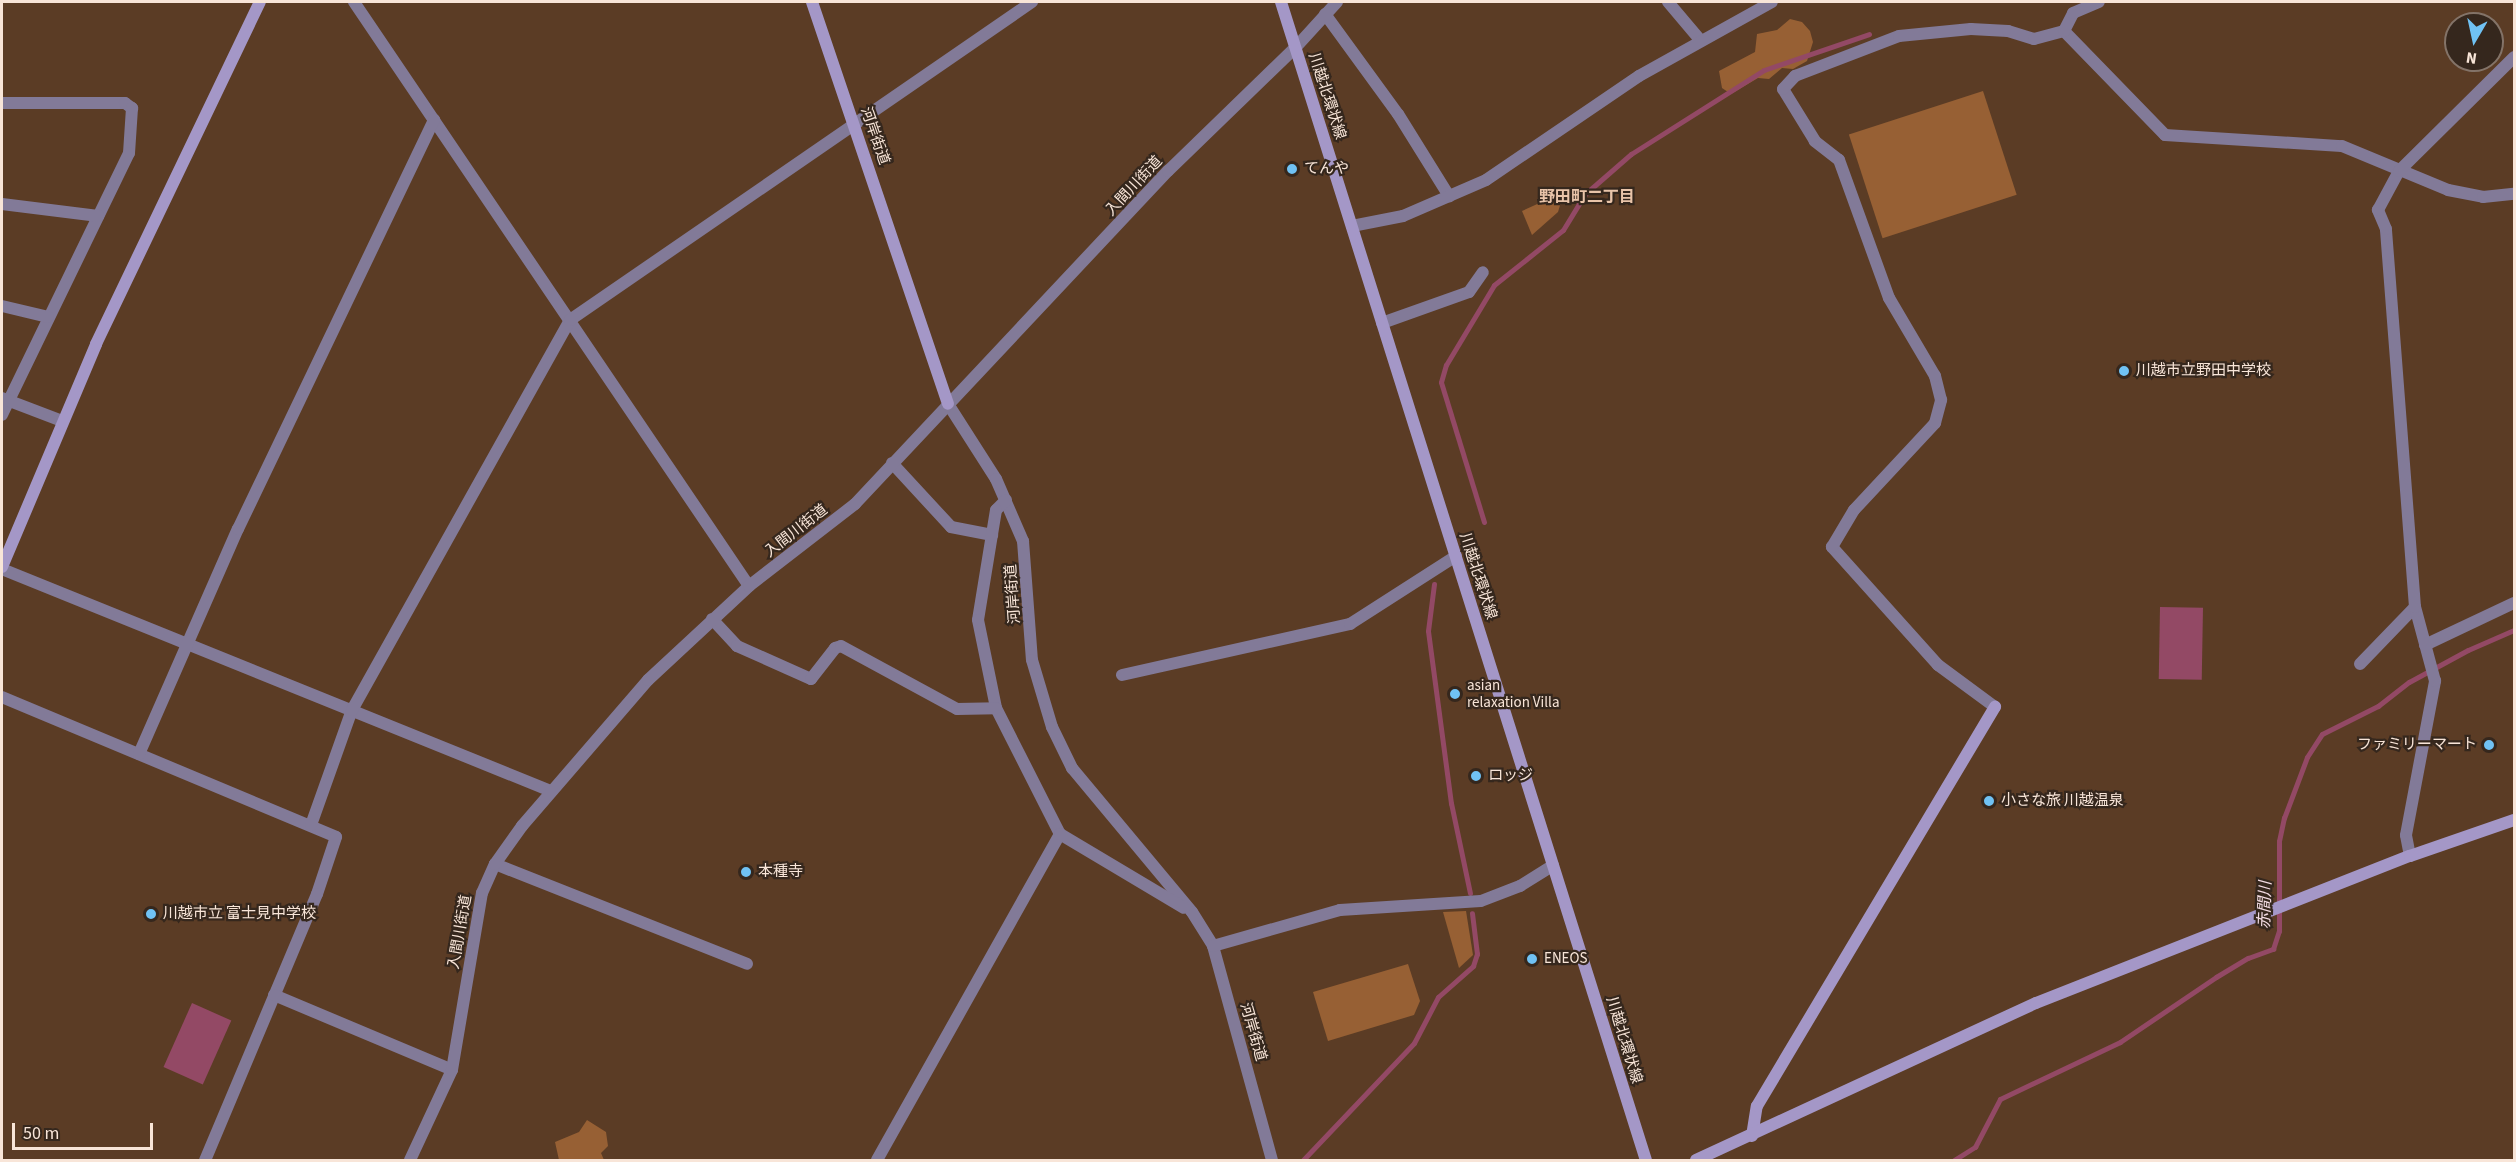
<!DOCTYPE html>
<meta charset="utf-8">
<style>
body{margin:0}
#map{position:relative;width:2516px;height:1162px;overflow:hidden;background:#5b3c25;font-family:"Source Sans 3","Noto Sans JP",sans-serif}
div>[style]{position:absolute}
.green>*{inset:0;background:#976034;transform-origin:0 0}
.water>*{inset:0;background:#934965;transform-origin:0 0}
.stream>*{height:5px;margin:-2.5px;padding:0 2.5px;transform-origin:2.5px;border-radius:2.5px;background:#934965}
.street>*{height:12px;margin:-6px;padding:0 6px;transform-origin:6px;border-radius:6px;background:#827a98}
.secondary>*{height:12px;margin:-6px;padding:0 6px;transform-origin:6px;border-radius:6px;background:#a497c7}
.dots>*{width:16px;height:16px;translate:-50% -50%;box-sizing:border-box;border:3px solid #35271d;border-radius:50%}
span{translate:-50% -50%;white-space:nowrap;text-align:center;line-height:1.15;-webkit-text-stroke:4.5px #35271d;paint-order:stroke}
.street-label{font-size:15px;color:#f8e5d8}
.poi-label{font-size:15px;color:#f8e5d8}
.left{translate:0 -50%;text-align:left}
.right{translate:-100% -50%;text-align:right}
.neighbourhood-label{font-size:16px;color:#e9c4a9;font-weight:700}
.water-label{font-size:16px;color:#f3dce3;font-style:italic}
.frame{position:absolute;inset:0;border:3px solid #f8e5d8;pointer-events:none}
.north{position:absolute;left:2444px;top:12px;width:60px;height:60px;box-sizing:border-box;background:#35271d;border:2px solid #837368;border-radius:50%;rotate:189deg;font-size:16px;font-weight:700;line-height:24px;text-align:center;color:#f8e5d8}
.north::after{content:'';display:block;margin:auto;width:21px;height:27px;background:#70c2f4;clip-path:polygon(50% 0,100% 100%,50% 72%,0 100%)}
.scale{position:absolute;left:12px;top:1123px;width:141px;height:27px;box-sizing:border-box;border:3px solid #f8e5d8;border-top:0;padding-left:8px;font-size:18px;line-height:21px;white-space:nowrap;color:#f8e5d8;-webkit-text-stroke:4px #35271d;paint-order:stroke}
</style>
<div id="map">
<div class="green">
<div style="clip-path:polygon(1790px 19px,1802px 22px,1810px 31px,1813px 42px,1807px 61px,1793px 69px,1782px 68px,1769px 79px,1758px 78px,1731px 94px,1722px 88px,1719px 71px,1755px 52px,1757px 34px,1777px 30px)"></div>
<div style="left:1983px;top:91px;width:109px;height:141px;rotate:72deg"></div>
<div style="clip-path:polygon(1564px 192px,1558px 212px,1532px 235px,1522px 211px)"></div>
<div style="clip-path:polygon(1466px 911px,1473px 955px,1459px 968px,1443px 912px)"></div>
<div style="clip-path:polygon(1408px 964px,1420px 1001px,1414px 1015px,1328px 1041px,1313px 992px)"></div>
<div style="clip-path:polygon(587px 1120px,606px 1132px,608px 1146px,601px 1153px,604px 1160px,559px 1160px,555px 1142px,579px 1132px)"></div>
</div>
<div class="water">
<div style="left:2160px;top:607px;width:43px;height:72px;rotate:1deg"></div>
<div style="left:192px;top:1003px;width:43px;height:70px;rotate:24deg"></div>
</div>
<div class="stream">
<div style="left:1484px;top:522px;width:146px;rotate:-107.1deg"></div>
<div style="left:1441px;top:382px;width:18px;rotate:-74deg"></div>
<div style="left:1446px;top:365px;width:93px;rotate:-59deg"></div>
<div style="left:1494px;top:285px;width:88px;rotate:-38.6deg"></div>
<div style="left:1563px;top:230px;width:42px;rotate:-58.6deg"></div>
<div style="left:1585px;top:194px;width:61px;rotate:-41deg"></div>
<div style="left:1631px;top:154px;width:157px;rotate:-32.3deg"></div>
<div style="left:1764px;top:70px;width:111px;rotate:-18.9deg"></div>
<div style="left:1434px;top:584px;width:47px;rotate:97.3deg"></div>
<div style="left:1428px;top:631px;width:174px;rotate:82.4deg"></div>
<div style="left:1451px;top:803px;width:92px;rotate:78.1deg"></div>
<div style="left:1303px;top:1160px;width:161px;rotate:-46.5deg"></div>
<div style="left:1414px;top:1043px;width:52px;rotate:-62.4deg"></div>
<div style="left:1438px;top:997px;width:47px;rotate:-41.5deg"></div>
<div style="left:1473px;top:966px;width:13px;rotate:-72deg"></div>
<div style="left:1477px;top:954px;width:41px;rotate:-97deg"></div>
<div style="left:1954px;top:1160px;width:25px;rotate:-32deg"></div>
<div style="left:1975px;top:1147px;width:54px;rotate:-62.5deg"></div>
<div style="left:2000px;top:1099px;width:133px;rotate:-25.4deg"></div>
<div style="left:2120px;top:1042px;width:116px;rotate:-34.1deg"></div>
<div style="left:2216px;top:977px;width:37px;rotate:-31deg"></div>
<div style="left:2248px;top:958px;width:27px;rotate:-20deg"></div>
<div style="left:2273px;top:949px;width:19px;rotate:-72deg"></div>
<div style="left:2279px;top:931px;width:90px;rotate:-90deg"></div>
<div style="left:2279px;top:841px;width:24px;rotate:-78deg"></div>
<div style="left:2284px;top:818px;width:65px;rotate:-69.3deg"></div>
<div style="left:2307px;top:757px;width:27px;rotate:-57deg"></div>
<div style="left:2322px;top:734px;width:63px;rotate:-26.6deg"></div>
<div style="left:2378px;top:706px;width:39px;rotate:-38deg"></div>
<div style="left:2409px;top:682px;width:67px;rotate:-28.5deg"></div>
<div style="left:2468px;top:650px;width:50px;rotate:-23.5deg"></div>
</div>
<div class="street">
<div style="left:354px;top:2px;width:705px;rotate:55.93deg"></div>
<div style="left:1668px;top:2px;width:51px;rotate:49.8deg"></div>
<div style="left:1325px;top:14px;width:124px;rotate:53.9deg"></div>
<div style="left:1398px;top:114px;width:97px;rotate:58.1deg"></div>
<div style="left:2064px;top:31px;width:145px;rotate:45.8deg"></div>
<div style="left:2165px;top:135px;width:177px;rotate:3.6deg"></div>
<div style="left:2342px;top:146px;width:115px;rotate:22.5deg"></div>
<div style="left:2448px;top:190px;width:36px;rotate:11deg"></div>
<div style="left:2483px;top:197px;width:31px;rotate:-6deg"></div>
<div style="left:2px;top:103px;width:123px"></div>
<div style="left:125px;top:103px;width:9px;rotate:36deg"></div>
<div style="left:132px;top:108px;width:45px;rotate:93.8deg"></div>
<div style="left:129px;top:153px;width:291px;rotate:115.9deg"></div>
<div style="left:2px;top:204px;width:97px;rotate:7.1deg"></div>
<div style="left:1352px;top:226px;width:52px;rotate:-11.1deg"></div>
<div style="left:1403px;top:216px;width:90px;rotate:-23.4deg"></div>
<div style="left:1486px;top:180px;width:185px;rotate:-34.2deg"></div>
<div style="left:1639px;top:76px;width:152px;rotate:-29.1deg"></div>
<div style="left:2px;top:306px;width:47px;rotate:13.4deg"></div>
<div style="left:1382px;top:323px;width:92px;rotate:-19.6deg"></div>
<div style="left:1469px;top:292px;width:24px;rotate:-55deg"></div>
<div style="left:2px;top:398px;width:64px;rotate:21deg"></div>
<div style="left:948px;top:404px;width:89px;rotate:57.4deg"></div>
<div style="left:996px;top:479px;width:68px;rotate:66.5deg"></div>
<div style="left:1023px;top:541px;width:119px;rotate:85.7deg"></div>
<div style="left:1032px;top:660px;width:70px;rotate:73.4deg"></div>
<div style="left:1052px;top:727px;width:46px;rotate:64deg"></div>
<div style="left:1072px;top:768px;width:187px;rotate:50.2deg"></div>
<div style="left:1192px;top:912px;width:40px;rotate:58deg"></div>
<div style="left:1213px;top:946px;width:222px;rotate:74.6deg"></div>
<div style="left:892px;top:463px;width:87px;rotate:47.3deg"></div>
<div style="left:951px;top:527px;width:42px;rotate:11deg"></div>
<div style="left:1006px;top:500px;width:14px;rotate:135deg"></div>
<div style="left:996px;top:510px;width:111px;rotate:99.3deg"></div>
<div style="left:978px;top:620px;width:90px;rotate:78.4deg"></div>
<div style="left:996px;top:708px;width:141px;rotate:63.1deg"></div>
<div style="left:2px;top:569px;width:592px;rotate:22.02deg"></div>
<div style="left:712px;top:619px;width:37px;rotate:47deg"></div>
<div style="left:737px;top:646px;width:81px;rotate:24deg"></div>
<div style="left:811px;top:679px;width:39px;rotate:-52deg"></div>
<div style="left:835px;top:648px;width:6px;rotate:-18deg"></div>
<div style="left:841px;top:646px;width:132px;rotate:28.5deg"></div>
<div style="left:957px;top:709px;width:39px;rotate:-1deg"></div>
<div style="left:2425px;top:645px;width:98px;rotate:-25.3deg"></div>
<div style="left:2360px;top:664px;width:79px;rotate:-46deg"></div>
<div style="left:1122px;top:675px;width:234px;rotate:-12.6deg"></div>
<div style="left:1350px;top:624px;width:126px;rotate:-32.7deg"></div>
<div style="left:2px;top:697px;width:362px;rotate:22.7deg"></div>
<div style="left:336px;top:837px;width:60px;rotate:108.4deg"></div>
<div style="left:317px;top:894px;width:289px;rotate:112.8deg"></div>
<div style="left:1995px;top:707px;width:71px;rotate:-143.6deg"></div>
<div style="left:1938px;top:665px;width:159px;rotate:-131.9deg"></div>
<div style="left:1832px;top:547px;width:43px;rotate:-59.3deg"></div>
<div style="left:1854px;top:510px;width:119px;rotate:-47deg"></div>
<div style="left:1935px;top:423px;width:24px;rotate:-75deg"></div>
<div style="left:1941px;top:400px;width:25px;rotate:-104deg"></div>
<div style="left:1935px;top:376px;width:91px;rotate:-120.5deg"></div>
<div style="left:1889px;top:298px;width:147px;rotate:-109.9deg"></div>
<div style="left:1839px;top:160px;width:31px;rotate:-142deg"></div>
<div style="left:1815px;top:141px;width:61px;rotate:-121.6deg"></div>
<div style="left:1783px;top:89px;width:18px;rotate:-47deg"></div>
<div style="left:1795px;top:76px;width:111px;rotate:-21deg"></div>
<div style="left:1899px;top:36px;width:72px;rotate:-5.6deg"></div>
<div style="left:1971px;top:29px;width:37px;rotate:3deg"></div>
<div style="left:2008px;top:31px;width:27px;rotate:17deg"></div>
<div style="left:2034px;top:39px;width:31px;rotate:-15deg"></div>
<div style="left:2064px;top:31px;width:20px;rotate:-63deg"></div>
<div style="left:2073px;top:13px;width:28px;rotate:-23deg"></div>
<div style="left:139px;top:754px;width:246px;rotate:-66.3deg"></div>
<div style="left:238px;top:529px;width:454px;rotate:-64.4deg"></div>
<div style="left:311px;top:825px;width:122px;rotate:-70.4deg"></div>
<div style="left:352px;top:710px;width:447px;rotate:-60.8deg"></div>
<div style="left:570px;top:320px;width:561px;rotate:-34.54deg"></div>
<div style="left:2410px;top:856px;width:21px;rotate:-101deg"></div>
<div style="left:2406px;top:835px;width:157px;rotate:-79.3deg"></div>
<div style="left:2435px;top:681px;width:77px;rotate:-105.1deg"></div>
<div style="left:2415px;top:607px;width:379px;rotate:-94.4deg"></div>
<div style="left:2386px;top:229px;width:21px;rotate:-113deg"></div>
<div style="left:2378px;top:210px;width:44px;rotate:-61.7deg"></div>
<div style="left:2399px;top:171px;width:162px;rotate:-44.7deg"></div>
<div style="left:495px;top:864px;width:271px;rotate:21.6deg"></div>
<div style="left:1213px;top:946px;width:132px;rotate:-15.8deg"></div>
<div style="left:1340px;top:910px;width:141px;rotate:-3.7deg"></div>
<div style="left:1481px;top:901px;width:42px;rotate:-21deg"></div>
<div style="left:1520px;top:886px;width:39px;rotate:-32deg"></div>
<div style="left:274px;top:995px;width:193px;rotate:22.8deg"></div>
<div style="left:410px;top:1160px;width:99px;rotate:-65deg"></div>
<div style="left:452px;top:1070px;width:180px;rotate:-80.4deg"></div>
<div style="left:482px;top:893px;width:32px;rotate:-66deg"></div>
<div style="left:495px;top:864px;width:47px;rotate:-54.6deg"></div>
<div style="left:522px;top:826px;width:193px;rotate:-49.2deg"></div>
<div style="left:648px;top:680px;width:138px;rotate:-42.9deg"></div>
<div style="left:749px;top:586px;width:134px;rotate:-37.7deg"></div>
<div style="left:855px;top:504px;width:457px;rotate:-46.8deg"></div>
<div style="left:1168px;top:171px;width:178px;rotate:-44.1deg"></div>
<div style="left:1296px;top:47px;width:61px;rotate:-47.7deg"></div>
<div style="left:877px;top:1160px;width:374px;rotate:-60.7deg"></div>
<div style="left:1060px;top:834px;width:144px;rotate:30.8deg"></div>
</div>
<div class="secondary">
<div style="left:812px;top:2px;width:424px;rotate:71.3deg"></div>
<div style="left:1281px;top:2px;width:1214px;rotate:72.51deg"></div>
<div style="left:2px;top:567px;width:242px;rotate:-67.1deg"></div>
<div style="left:96px;top:344px;width:379px;rotate:-64.4deg"></div>
<div style="left:1752px;top:1136px;width:30px;rotate:-81deg"></div>
<div style="left:1757px;top:1106px;width:465px;rotate:-59.2deg"></div>
<div style="left:1696px;top:1160px;width:374px;rotate:-24.8deg"></div>
<div style="left:2036px;top:1003px;width:402px;rotate:-21.5deg"></div>
<div style="left:2410px;top:856px;width:110px;rotate:-19.1deg"></div>
</div>
<div class="dots">
<div style="left:1292px;top:169px;background:#70c2f4"></div>
<div style="left:2124px;top:371px;background:#70c2f4"></div>
<div style="left:1455px;top:694px;background:#70c2f4"></div>
<div style="left:2489px;top:745px;background:#70c2f4"></div>
<div style="left:1476px;top:776px;background:#70c2f4"></div>
<div style="left:1989px;top:801px;background:#70c2f4"></div>
<div style="left:746px;top:872px;background:#70c2f4"></div>
<div style="left:151px;top:914px;background:#70c2f4"></div>
<div style="left:1532px;top:959px;background:#70c2f4"></div>
</div>
<div class="street-label">
<span style="left:1327px;top:96px;rotate:72deg">川越北環状線</span>
<span style="left:875px;top:136px;rotate:71deg">河岸街道</span>
<span style="left:1134px;top:186px;rotate:-47deg">入間川街道</span>
<span style="left:796px;top:531px;rotate:-38deg">入間川街道</span>
<span style="left:1478px;top:576px;rotate:72deg">川越北環状線</span>
<span style="left:1013px;top:594px;rotate:-94deg">河岸街道</span>
<span style="left:460px;top:932px;rotate:-80deg">入間川街道</span>
<span style="left:1253px;top:1032px;rotate:74deg">河岸街道</span>
<span style="left:1624px;top:1040px;rotate:73deg">川越北環状線</span>
</div>
<div class="poi-label">
<span class="left" style="left:1304px;top:169px">てんや</span>
<span class="left" style="left:2136px;top:371px">川越市立野田中学校</span>
<span class="left" style="left:1467px;top:694px">asian<br>relaxation Villa</span>
<span class="right" style="left:2477px;top:745px">ファミリーマート</span>
<span class="left" style="left:1488px;top:776px">ロッジ</span>
<span class="left" style="left:2001px;top:801px">小さな旅 川越温泉</span>
<span class="left" style="left:758px;top:872px">本種寺</span>
<span class="left" style="left:163px;top:914px">川越市立 富士見中学校</span>
<span class="left" style="left:1544px;top:959px">ENEOS</span>
</div>
<div class="neighbourhood-label">
<span style="left:1587px;top:197px">野田町二丁目</span>
</div>
<div class="water-label">
<span style="left:2265px;top:905px;rotate:-88deg">赤間川</span>
</div>
<div class="frame"></div>
<div class="north">N</div>
<div class="scale">50 m</div>
</div>
